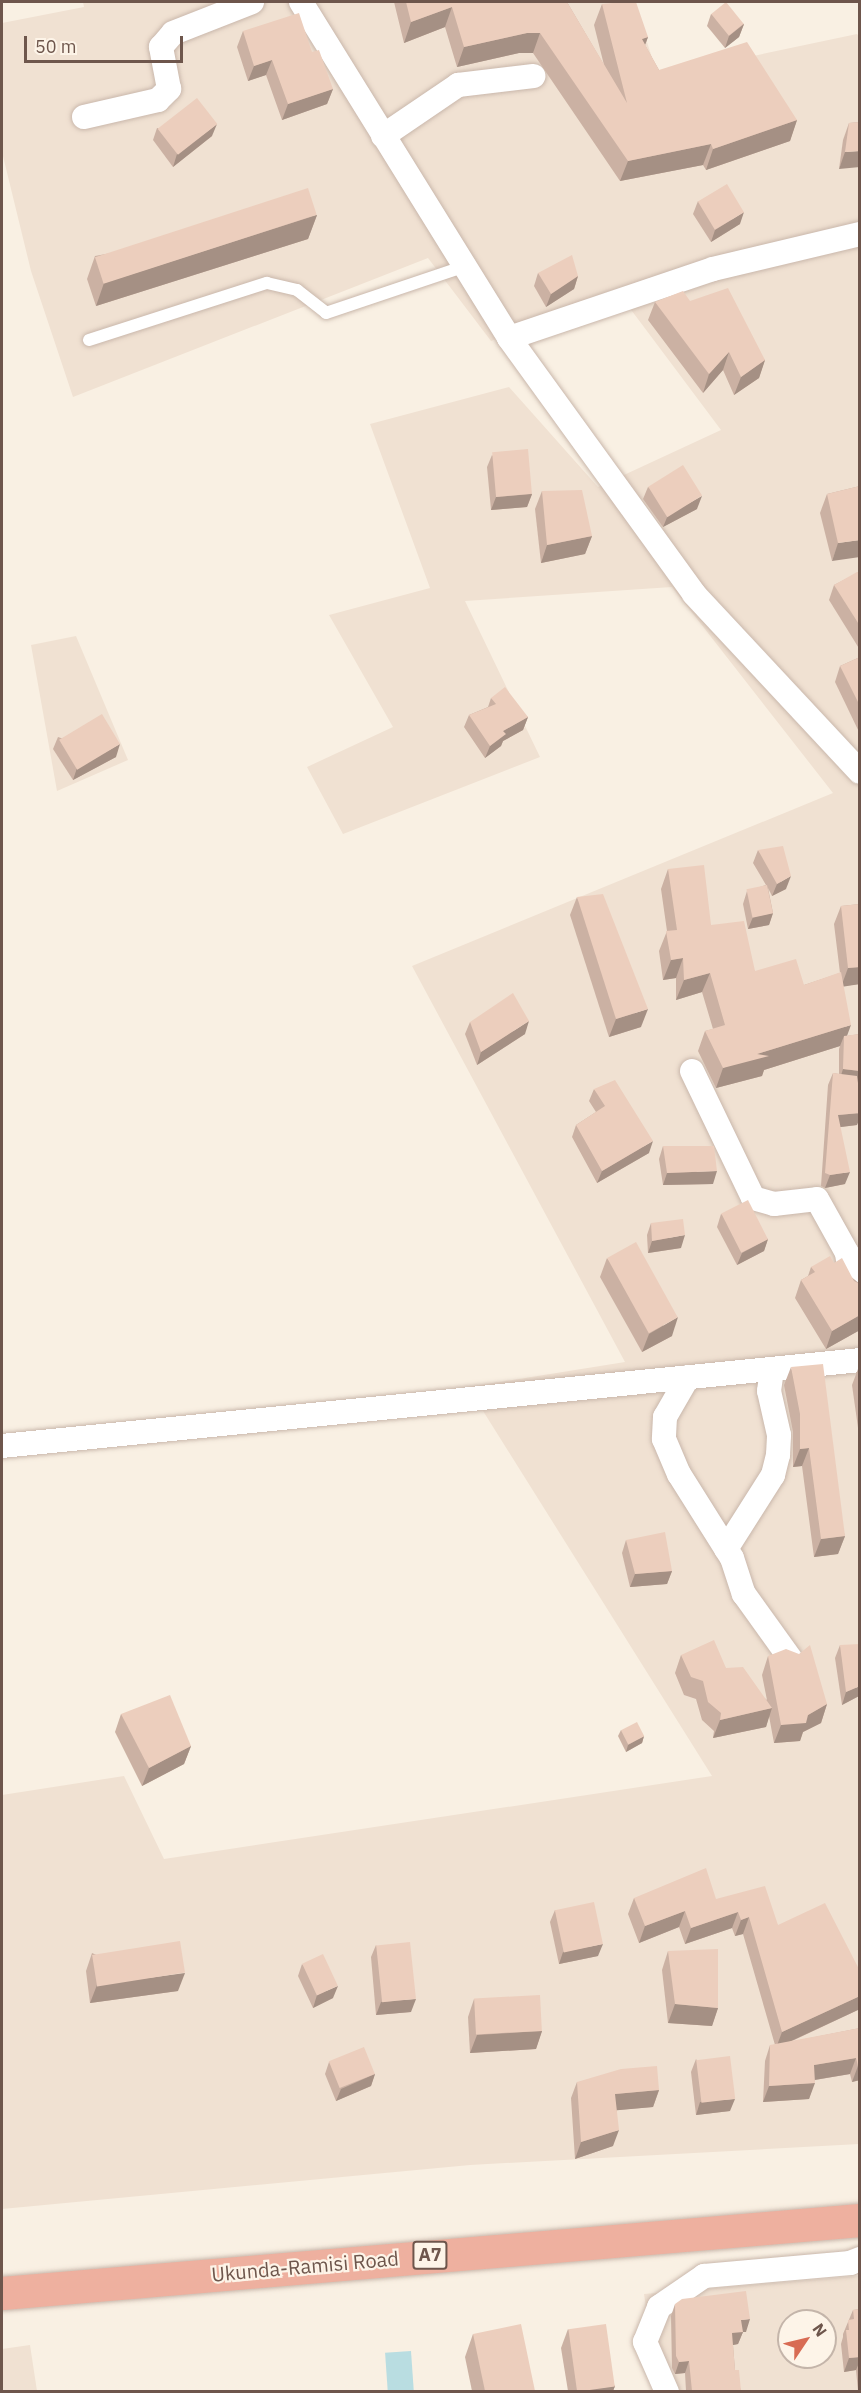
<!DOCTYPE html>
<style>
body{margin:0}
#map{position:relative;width:861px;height:2393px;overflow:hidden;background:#f9f0e3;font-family:"IBM Plex Sans",sans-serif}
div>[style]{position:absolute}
.residential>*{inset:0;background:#f0e1d2}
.water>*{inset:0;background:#b9dde1;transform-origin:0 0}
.roads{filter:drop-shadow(0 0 2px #c9b7ab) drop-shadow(0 0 2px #c9b7ab)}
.lane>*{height:12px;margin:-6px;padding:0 6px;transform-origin:6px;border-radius:6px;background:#fff}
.street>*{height:24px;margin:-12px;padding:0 12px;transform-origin:12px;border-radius:12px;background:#fff}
.highway>*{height:33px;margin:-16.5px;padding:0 16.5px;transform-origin:16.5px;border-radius:16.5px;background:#eeb09f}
.wall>*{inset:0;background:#cbb1a3}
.shaded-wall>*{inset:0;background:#a59084}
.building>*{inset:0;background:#eccebd;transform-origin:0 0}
span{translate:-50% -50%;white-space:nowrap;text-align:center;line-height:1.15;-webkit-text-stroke:4.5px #fdf4e8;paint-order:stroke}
.shield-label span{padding:2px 4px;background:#fdf4e8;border:2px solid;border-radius:4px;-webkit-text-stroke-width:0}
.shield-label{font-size:18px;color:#6e564c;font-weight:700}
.street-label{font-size:20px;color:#6e564c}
.frame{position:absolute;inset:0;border:3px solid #6e564c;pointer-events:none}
.north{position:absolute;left:777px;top:2309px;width:60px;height:60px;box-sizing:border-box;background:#fdf4e8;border:2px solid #c4b5aa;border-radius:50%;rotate:55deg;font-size:16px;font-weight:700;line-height:24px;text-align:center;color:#6e564c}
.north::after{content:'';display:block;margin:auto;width:21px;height:27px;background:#d86b53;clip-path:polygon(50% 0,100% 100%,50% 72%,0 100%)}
.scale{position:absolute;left:24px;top:36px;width:159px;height:27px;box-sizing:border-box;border:3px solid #6e564c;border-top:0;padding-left:8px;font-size:18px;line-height:21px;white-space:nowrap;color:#6e564c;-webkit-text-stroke:4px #fdf4e8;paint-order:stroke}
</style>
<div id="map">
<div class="residential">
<div style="clip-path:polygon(83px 2px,634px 2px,658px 76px,857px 34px,860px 38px,859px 2144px,470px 2165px,2px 2209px,2px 1795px,124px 1776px,164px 1859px,712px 1776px,468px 1387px,625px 1362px,412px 966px,833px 793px,672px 587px,465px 601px,540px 757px,343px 834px,307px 767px,393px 727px,329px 615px,430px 588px,370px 424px,509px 387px,598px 487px,721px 430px,617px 291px,491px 341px,428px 258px,73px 397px,31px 271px,2px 152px,2px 23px,84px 7px)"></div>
<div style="clip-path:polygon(76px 636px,128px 760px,57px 791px,31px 645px)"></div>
<div style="clip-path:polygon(evenodd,859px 2276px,859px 2391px,659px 2391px,644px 2294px,859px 2276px,789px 2321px,825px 2321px,825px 2357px,789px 2357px,789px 2321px)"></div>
<div style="clip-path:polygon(30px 2345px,37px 2391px,2px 2391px,2px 2349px)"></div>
</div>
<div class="water">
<div style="left:411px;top:2351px;width:40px;height:26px;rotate:86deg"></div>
</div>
<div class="roads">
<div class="lane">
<div style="left:89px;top:340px;width:187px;rotate:-17.8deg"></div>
<div style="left:267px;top:283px;width:31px;rotate:13deg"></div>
<div style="left:297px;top:290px;width:37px;rotate:38deg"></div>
<div style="left:326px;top:313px;width:145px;rotate:-18.6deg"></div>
</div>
<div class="street">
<div style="left:301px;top:2px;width:395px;rotate:58.2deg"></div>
<div style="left:509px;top:338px;width:316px;rotate:54.1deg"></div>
<div style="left:694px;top:594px;width:243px;rotate:47deg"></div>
<div style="left:84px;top:117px;width:76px;rotate:-12.9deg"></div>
<div style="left:158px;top:100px;width:16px;rotate:-45deg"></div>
<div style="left:169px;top:89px;width:43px;rotate:-100.8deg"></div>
<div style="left:161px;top:47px;width:18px;rotate:-49deg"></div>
<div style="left:173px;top:33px;width:85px;rotate:-21.4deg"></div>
<div style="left:383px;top:136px;width:91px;rotate:-34.2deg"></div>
<div style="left:458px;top:85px;width:76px;rotate:-6.8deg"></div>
<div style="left:509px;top:338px;width:215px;rotate:-18.7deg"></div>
<div style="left:713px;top:269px;width:151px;rotate:-13.4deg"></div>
<div style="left:692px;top:1071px;width:141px;rotate:64.3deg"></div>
<div style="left:753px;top:1198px;width:22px;rotate:16deg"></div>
<div style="left:774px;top:1204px;width:43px;rotate:-6.6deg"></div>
<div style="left:817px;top:1199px;width:62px;rotate:60.9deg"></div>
<div style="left:847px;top:1253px;width:22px;rotate:82deg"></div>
<div style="left:850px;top:1275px;width:20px;rotate:60deg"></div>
<div style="left:688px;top:1377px;width:46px;rotate:119.9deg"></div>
<div style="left:665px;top:1417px;width:22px;rotate:93deg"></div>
<div style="left:664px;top:1439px;width:38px;rotate:67deg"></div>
<div style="left:679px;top:1474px;width:99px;rotate:57.8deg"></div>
<div style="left:732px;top:1558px;width:38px;rotate:72deg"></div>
<div style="left:744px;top:1594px;width:79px;rotate:54.3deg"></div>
<div style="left:2px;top:1446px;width:862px;rotate:-5.72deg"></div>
<div style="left:726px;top:1549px;width:88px;rotate:-57.6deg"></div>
<div style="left:773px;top:1475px;width:21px;rotate:-76deg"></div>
<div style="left:778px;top:1455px;width:20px;rotate:-87deg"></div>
<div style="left:779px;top:1435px;width:45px;rotate:-102.8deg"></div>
<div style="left:769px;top:1391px;width:22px;rotate:-82deg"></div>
<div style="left:667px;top:2392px;width:55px;rotate:-113.7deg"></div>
<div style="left:645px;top:2342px;width:38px;rotate:-68deg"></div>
<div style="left:659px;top:2307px;width:55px;rotate:-34.6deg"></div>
<div style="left:704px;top:2276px;width:147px;rotate:-5.1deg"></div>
<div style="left:850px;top:2263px;width:11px;rotate:-22deg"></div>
</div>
<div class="highway">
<div style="left:2px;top:2293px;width:861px;rotate:-4.86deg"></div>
</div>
</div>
<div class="wall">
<div style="clip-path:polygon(394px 2px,567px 2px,604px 65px,594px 25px,602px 4px,648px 37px,645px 45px,659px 70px,797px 120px,790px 141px,706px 170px,703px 165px,620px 181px,533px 53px,519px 53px,457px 67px,445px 27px,404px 43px)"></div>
<div style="clip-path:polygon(711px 14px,744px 24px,739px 37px,725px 48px,707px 26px)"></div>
<div style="clip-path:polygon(243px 31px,333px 89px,327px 104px,282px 120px,266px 75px,248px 81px,237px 47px)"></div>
<div style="clip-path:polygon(860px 122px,839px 169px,843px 140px,849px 123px)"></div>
<div style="clip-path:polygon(157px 128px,212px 136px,173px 167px,153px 140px)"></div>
<div style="clip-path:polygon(698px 201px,740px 224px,711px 242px,693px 214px)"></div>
<div style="clip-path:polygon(317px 215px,308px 239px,96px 306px,87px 279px,95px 256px)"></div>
<div style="clip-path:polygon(538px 273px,578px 276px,574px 289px,546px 307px,534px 286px)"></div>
<div style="clip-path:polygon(690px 301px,765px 360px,759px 378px,734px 395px,723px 370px,703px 393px,648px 320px,655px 302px)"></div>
<div style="clip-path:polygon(492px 455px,532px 494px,527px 507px,491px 510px,487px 467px)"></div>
<div style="clip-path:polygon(860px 486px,832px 561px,820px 513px,827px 494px)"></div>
<div style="clip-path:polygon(648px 487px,697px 509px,663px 527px,643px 499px)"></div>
<div style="clip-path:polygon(542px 491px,592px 536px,585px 554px,541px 563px,535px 509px)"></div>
<div style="clip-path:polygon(860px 572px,860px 650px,829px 600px,834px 585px)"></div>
<div style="clip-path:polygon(860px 657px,860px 734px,835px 682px,840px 666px)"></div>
<div style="clip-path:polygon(491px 698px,528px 717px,523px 730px,503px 741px,501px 746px,485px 758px,464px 727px,469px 715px,488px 707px)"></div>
<div style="clip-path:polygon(58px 737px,116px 757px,73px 780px,53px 749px)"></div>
<div style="clip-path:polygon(758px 850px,786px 889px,772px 896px,768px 888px,773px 913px,769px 925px,748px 929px,743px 904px,747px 891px,766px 885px,753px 863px)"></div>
<div style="clip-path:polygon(668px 869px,711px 925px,755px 971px,804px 985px,840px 973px,834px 924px,841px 906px,860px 904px,860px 984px,843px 986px,846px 1036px,860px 1034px,860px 1083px,858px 1083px,857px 1125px,840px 1127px,845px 1184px,825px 1188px,821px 1186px,828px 1085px,833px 1073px,839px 1074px,839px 1049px,840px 1046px,764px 1070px,762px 1076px,716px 1088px,698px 1051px,705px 1031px,713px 1029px,702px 992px,676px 1000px,676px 978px,663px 980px,659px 951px,667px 931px,661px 889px)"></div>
<div style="clip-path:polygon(577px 897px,641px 1027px,609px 1037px,570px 915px)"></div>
<div style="clip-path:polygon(470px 1022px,525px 1034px,477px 1065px,465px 1034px)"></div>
<div style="clip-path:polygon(594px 1089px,649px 1153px,597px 1183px,572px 1137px,576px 1125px,596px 1112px,589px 1101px)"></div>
<div style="clip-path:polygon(663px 1146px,713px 1184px,663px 1185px,659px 1159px)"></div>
<div style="clip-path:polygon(721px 1214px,768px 1239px,764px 1251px,737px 1265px,717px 1227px)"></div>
<div style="clip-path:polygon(651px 1223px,681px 1248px,648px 1253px,647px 1235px)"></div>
<div style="clip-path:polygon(607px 1258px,672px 1336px,642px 1352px,600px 1277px)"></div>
<div style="clip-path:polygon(834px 1263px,860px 1284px,860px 1330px,826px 1349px,795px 1298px,801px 1280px,808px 1276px,811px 1267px)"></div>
<div style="clip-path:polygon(791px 1367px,845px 1536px,838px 1554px,814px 1557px,802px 1466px,793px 1467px,793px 1432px,784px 1385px)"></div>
<div style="clip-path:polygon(858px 1369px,860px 1369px,860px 1442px,852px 1385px)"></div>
<div style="clip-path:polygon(626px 1540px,672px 1571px,667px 1584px,630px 1587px,622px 1553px)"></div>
<div style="clip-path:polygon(840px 1645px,859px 1696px,842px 1705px,835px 1658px)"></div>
<div style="clip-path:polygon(681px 1655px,726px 1668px,767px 1700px,762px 1675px,768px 1656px,827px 1704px,821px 1723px,803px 1732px,800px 1741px,774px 1743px,769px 1716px,766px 1727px,713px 1738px,714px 1731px,702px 1720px,696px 1699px,684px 1695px,675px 1673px)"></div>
<div style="clip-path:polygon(121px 1714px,191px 1746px,184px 1764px,142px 1786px,115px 1732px)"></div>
<div style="clip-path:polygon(621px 1730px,644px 1736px,642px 1743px,626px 1752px,618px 1736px)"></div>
<div style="clip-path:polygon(634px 1898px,716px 1899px,778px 1925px,860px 1971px,860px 2009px,790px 2042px,860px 2028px,860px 2080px,852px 2082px,850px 2074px,815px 2080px,809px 2099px,763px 2102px,765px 2061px,770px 2045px,775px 2045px,743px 1934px,735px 1936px,732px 1928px,685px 1944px,679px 1927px,639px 1943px,628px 1914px)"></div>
<div style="clip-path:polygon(555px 1910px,598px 1956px,559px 1964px,550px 1922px)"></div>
<div style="clip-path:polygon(376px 1945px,411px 2012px,376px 2015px,371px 1957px)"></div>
<div style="clip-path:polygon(668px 1951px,718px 2008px,712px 2026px,668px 2023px,662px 1970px)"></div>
<div style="clip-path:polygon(92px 1953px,178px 1991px,90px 2003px,86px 1971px)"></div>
<div style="clip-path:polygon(302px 1964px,333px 1998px,313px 2008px,298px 1976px)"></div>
<div style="clip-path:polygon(474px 1999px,542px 2031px,536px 2049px,470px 2053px,468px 2017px)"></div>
<div style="clip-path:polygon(696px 2059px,730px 2111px,696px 2115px,691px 2072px)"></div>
<div style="clip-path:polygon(329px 2062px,375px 2074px,371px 2086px,336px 2101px,325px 2074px)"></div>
<div style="clip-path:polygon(577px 2082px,659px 2090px,653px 2107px,617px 2110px,613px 2146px,575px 2159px,571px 2098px)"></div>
<div style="clip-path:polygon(675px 2304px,746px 2332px,743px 2332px,738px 2344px,733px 2345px,735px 2370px,741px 2391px,686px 2391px,685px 2373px,675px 2374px,672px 2368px,671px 2316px)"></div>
<div style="clip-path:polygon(860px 2309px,860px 2391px,858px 2391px,856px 2370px,844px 2372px,841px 2344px,843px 2337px,843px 2334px,853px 2310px)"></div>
<div style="clip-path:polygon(568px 2329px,615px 2386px,613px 2391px,568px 2391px,561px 2348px)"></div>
<div style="clip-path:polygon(473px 2334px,535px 2391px,472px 2391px,465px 2357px)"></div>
</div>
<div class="shaded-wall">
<div style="clip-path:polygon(452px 7px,445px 27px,404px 43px,411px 22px)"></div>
<div style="clip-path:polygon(744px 24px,739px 37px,725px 48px,729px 36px)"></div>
<div style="clip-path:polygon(527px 33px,540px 33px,533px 53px,519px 53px,457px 67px,464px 47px)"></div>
<div style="clip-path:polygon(648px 37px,640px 58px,642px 39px)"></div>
<div style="clip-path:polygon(272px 60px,266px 75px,248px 81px,254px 66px)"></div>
<div style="clip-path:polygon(333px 89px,327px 104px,282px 120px,288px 104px)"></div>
<div style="clip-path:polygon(797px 120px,790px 141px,706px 170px,713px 149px)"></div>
<div style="clip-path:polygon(217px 124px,212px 136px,173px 167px,177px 154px)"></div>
<div style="clip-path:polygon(711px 144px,703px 165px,620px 181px,628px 161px)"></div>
<div style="clip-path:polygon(860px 151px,860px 167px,839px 169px,845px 152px)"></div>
<div style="clip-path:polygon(744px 212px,740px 224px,711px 242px,715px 230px)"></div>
<div style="clip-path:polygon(317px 215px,308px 239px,96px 306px,104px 283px)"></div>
<div style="clip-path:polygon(578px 276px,574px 289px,546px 307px,551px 294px)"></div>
<div style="clip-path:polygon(729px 352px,723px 370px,703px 393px,709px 374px)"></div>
<div style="clip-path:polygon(765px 360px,759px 378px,734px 395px,741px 377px)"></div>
<div style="clip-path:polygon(532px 494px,527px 507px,491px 510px,496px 497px)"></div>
<div style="clip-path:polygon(702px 496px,697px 509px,663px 527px,668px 515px)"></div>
<div style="clip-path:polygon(592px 536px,585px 554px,541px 563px,547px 545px)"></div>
<div style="clip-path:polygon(860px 540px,860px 557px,832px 561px,838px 543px)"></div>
<div style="clip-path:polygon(528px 717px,523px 730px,503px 741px,501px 746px,485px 758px,490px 746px,503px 731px)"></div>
<div style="clip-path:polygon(120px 744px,116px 757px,73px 780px,77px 768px)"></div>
<div style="clip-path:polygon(791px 876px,786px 889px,772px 896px,777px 884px)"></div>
<div style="clip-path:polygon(773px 913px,769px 925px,748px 929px,753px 917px)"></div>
<div style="clip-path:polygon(683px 958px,676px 978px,663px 980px,671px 960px)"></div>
<div style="clip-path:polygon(860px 967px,860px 984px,841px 987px,848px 968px)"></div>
<div style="clip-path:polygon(710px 973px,702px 992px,676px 1000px,684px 980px)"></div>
<div style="clip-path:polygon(648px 1009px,641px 1027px,609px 1037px,616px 1019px)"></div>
<div style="clip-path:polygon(529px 1021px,525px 1034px,477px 1065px,481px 1052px)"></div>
<div style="clip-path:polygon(851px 1025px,844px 1044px,844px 1036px,840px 1046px,764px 1070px,762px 1076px,716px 1088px,723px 1068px,757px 1054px)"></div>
<div style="clip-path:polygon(843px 1069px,860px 1071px,860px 1083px,839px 1082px)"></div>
<div style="clip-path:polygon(860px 1113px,860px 1118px,857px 1125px,833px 1128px,838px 1115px)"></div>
<div style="clip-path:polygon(653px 1141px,649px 1153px,597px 1183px,602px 1171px)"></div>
<div style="clip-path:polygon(717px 1171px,713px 1184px,663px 1185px,667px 1173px)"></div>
<div style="clip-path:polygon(850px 1172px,845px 1184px,825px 1188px,830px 1175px)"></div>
<div style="clip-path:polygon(685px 1235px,681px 1248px,648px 1253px,652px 1241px)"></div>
<div style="clip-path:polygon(768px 1239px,764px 1251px,737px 1265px,742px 1253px)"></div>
<div style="clip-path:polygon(860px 1315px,860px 1330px,826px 1349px,832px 1331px)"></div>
<div style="clip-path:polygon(678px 1317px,672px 1336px,642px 1352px,649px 1334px)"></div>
<div style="clip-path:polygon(809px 1448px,802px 1466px,793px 1467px,800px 1449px)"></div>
<div style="clip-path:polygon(845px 1536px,838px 1554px,814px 1557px,821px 1539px)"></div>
<div style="clip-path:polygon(672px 1571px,667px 1584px,630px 1587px,635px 1574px)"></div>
<div style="clip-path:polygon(860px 1686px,859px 1696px,842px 1705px,846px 1692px)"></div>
<div style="clip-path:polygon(827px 1704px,821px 1723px,803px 1732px,800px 1741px,774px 1743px,781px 1725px,808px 1715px)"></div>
<div style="clip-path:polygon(772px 1708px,766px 1727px,713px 1738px,720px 1720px)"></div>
<div style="clip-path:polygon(644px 1736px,642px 1743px,626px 1752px,628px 1745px)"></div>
<div style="clip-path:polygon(191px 1746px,184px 1764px,142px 1786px,149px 1768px)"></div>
<div style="clip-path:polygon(685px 1911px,679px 1927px,639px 1943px,645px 1926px)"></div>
<div style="clip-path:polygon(738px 1912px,732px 1928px,685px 1944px,691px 1928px)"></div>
<div style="clip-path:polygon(749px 1917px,743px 1934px,735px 1936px,741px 1920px)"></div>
<div style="clip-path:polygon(603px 1944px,598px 1956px,559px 1964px,563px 1952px)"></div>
<div style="clip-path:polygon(185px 1973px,178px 1991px,90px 2003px,97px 1985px)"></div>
<div style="clip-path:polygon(338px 1986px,333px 1998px,313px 2008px,317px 1995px)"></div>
<div style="clip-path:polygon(860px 1996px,860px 2009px,776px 2048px,782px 2032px)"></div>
<div style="clip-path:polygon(416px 1999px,411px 2012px,376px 2015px,381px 2002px)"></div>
<div style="clip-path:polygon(675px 2004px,718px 2008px,712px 2026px,668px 2023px)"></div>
<div style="clip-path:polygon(542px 2031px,536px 2049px,470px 2053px,477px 2035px)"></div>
<div style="clip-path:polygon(856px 2058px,850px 2074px,808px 2081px,814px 2065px)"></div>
<div style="clip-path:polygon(858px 2066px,860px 2066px,860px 2080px,852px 2082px)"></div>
<div style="clip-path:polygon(375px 2074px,371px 2086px,336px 2101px,341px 2089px)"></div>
<div style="clip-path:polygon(815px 2083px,809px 2099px,763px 2102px,769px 2086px)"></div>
<div style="clip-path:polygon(659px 2090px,653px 2107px,609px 2111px,615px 2094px)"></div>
<div style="clip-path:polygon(735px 2099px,730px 2111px,696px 2115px,700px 2102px)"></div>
<div style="clip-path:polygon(619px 2130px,613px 2146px,575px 2159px,581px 2142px)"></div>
<div style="clip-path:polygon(750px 2319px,746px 2332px,743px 2332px,738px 2344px,728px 2346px,732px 2333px,741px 2320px)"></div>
<div style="clip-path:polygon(860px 2357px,860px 2361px,856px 2370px,844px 2372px,849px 2358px)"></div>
<div style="clip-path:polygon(689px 2361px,685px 2373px,675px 2374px,679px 2362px)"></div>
<div style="clip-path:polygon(615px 2386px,613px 2391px,577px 2391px)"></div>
</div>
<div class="building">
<div style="clip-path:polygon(406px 2px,567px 2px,627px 103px,602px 4px,624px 2px,636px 2px,648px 37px,642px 39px,659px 70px,747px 42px,797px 120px,713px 149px,711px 144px,628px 161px,540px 33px,527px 33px,464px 47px,452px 7px,411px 22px)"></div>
<div style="left:726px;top:2px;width:28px;height:19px;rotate:51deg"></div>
<div style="clip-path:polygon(299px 13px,312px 52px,319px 50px,333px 89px,288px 104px,272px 60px,254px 66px,243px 31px)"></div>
<div style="left:197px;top:98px;width:33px;height:50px;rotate:52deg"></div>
<div style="clip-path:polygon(860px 122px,860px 151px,845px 152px,849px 123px)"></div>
<div style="left:727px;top:184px;width:33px;height:34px;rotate:59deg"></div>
<div style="left:308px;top:188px;width:28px;height:224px;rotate:72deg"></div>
<div style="clip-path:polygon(572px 255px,578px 276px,551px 294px,538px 273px)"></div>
<div style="clip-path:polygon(728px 288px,765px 360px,741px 377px,729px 352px,709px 374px,655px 302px,683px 291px,690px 301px)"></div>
<div style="left:528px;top:449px;width:45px;height:36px;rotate:85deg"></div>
<div style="left:683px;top:465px;width:36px;height:41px;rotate:58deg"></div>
<div style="clip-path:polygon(860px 486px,860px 540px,838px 543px,827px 494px)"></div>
<div style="clip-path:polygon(582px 490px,592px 536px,547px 545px,542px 491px)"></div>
<div style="clip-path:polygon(857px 572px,860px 572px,860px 626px,834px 585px)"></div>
<div style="clip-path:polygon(860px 657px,860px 706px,840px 666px)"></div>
<div style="clip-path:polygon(505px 687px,528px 717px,503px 731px,506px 734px,490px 746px,469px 715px,496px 704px,491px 698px)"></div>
<div style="left:102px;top:714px;width:35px;height:50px;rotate:59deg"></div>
<div style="clip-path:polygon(783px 846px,791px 876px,777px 884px,758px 850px)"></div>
<div style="clip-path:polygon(704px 865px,711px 925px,744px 921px,755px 971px,796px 959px,804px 985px,841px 972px,851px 1025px,757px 1054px,769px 1056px,723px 1068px,705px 1031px,725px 1025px,710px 973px,684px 980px,683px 958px,671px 960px,666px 931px,677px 930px,668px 869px)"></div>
<div style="left:767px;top:885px;width:29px;height:21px;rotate:78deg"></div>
<div style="clip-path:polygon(603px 894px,648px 1009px,616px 1019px,577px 897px)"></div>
<div style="clip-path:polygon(860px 904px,860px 967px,848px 968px,841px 906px)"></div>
<div style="clip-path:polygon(513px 993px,529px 1021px,481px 1052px,470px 1022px)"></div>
<div style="clip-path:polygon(860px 1034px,860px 1071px,843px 1069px,844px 1036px)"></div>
<div style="clip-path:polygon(833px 1073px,857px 1076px,860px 1097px,860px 1113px,838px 1115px,850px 1172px,830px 1175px,825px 1173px)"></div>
<div style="clip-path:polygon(615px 1080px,653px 1141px,602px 1171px,576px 1125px,605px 1106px,594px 1089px)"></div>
<div style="clip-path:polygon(663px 1146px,714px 1146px,717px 1171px,667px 1173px)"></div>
<div style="left:748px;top:1200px;width:44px;height:30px;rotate:63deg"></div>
<div style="clip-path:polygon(683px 1219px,685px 1235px,652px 1241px,651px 1223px)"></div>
<div style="left:636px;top:1242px;width:86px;height:33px;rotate:61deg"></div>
<div style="clip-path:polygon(830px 1256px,834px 1263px,842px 1258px,854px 1281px,860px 1284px,860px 1315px,832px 1331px,801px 1280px,815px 1272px,811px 1267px)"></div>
<div style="clip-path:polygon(823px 1364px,845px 1536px,821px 1539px,809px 1448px,800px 1449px,800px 1414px,791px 1367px)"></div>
<div style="clip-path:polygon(665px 1532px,672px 1571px,635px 1574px,626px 1540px)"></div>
<div style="clip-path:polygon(714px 1640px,726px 1668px,743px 1667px,772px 1708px,720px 1720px,721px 1713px,708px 1702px,703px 1681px,691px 1677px,681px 1655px)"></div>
<div style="clip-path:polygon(860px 1644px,860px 1686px,846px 1692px,840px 1645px)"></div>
<div style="clip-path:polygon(810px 1645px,827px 1704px,808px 1715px,806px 1723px,781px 1725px,768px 1656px,786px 1649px,799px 1654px)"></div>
<div style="clip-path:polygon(170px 1695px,191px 1746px,149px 1768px,121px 1714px)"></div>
<div style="left:637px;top:1722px;width:16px;height:18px;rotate:63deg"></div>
<div style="clip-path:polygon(706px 1868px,716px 1899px,765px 1886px,778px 1925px,825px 1903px,860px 1971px,860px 1996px,782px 2032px,749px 1917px,741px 1920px,738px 1912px,691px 1928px,685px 1911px,645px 1926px,634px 1898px)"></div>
<div style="left:594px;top:1902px;width:43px;height:40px;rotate:78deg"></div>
<div style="left:180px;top:1941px;width:32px;height:89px;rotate:81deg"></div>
<div style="left:410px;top:1942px;width:57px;height:34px;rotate:84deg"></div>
<div style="clip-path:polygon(718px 1949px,718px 2008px,675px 2004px,668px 1951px)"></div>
<div style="left:323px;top:1954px;width:35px;height:23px;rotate:65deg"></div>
<div style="left:540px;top:1995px;width:36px;height:66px;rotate:87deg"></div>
<div style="clip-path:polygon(860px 2028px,860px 2066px,858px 2066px,856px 2058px,814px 2065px,815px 2083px,769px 2086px,770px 2045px)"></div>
<div style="left:364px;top:2047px;width:29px;height:38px;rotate:68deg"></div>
<div style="left:730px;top:2056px;width:43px;height:34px;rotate:83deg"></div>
<div style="clip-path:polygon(657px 2066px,659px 2090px,615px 2094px,619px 2130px,581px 2142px,577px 2082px,621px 2069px)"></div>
<div style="clip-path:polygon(746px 2291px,750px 2319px,741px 2320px,743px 2332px,732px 2333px,735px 2370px,739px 2370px,741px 2391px,692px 2391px,689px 2361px,679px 2362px,676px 2356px,675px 2304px,682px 2299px)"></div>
<div style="clip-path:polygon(860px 2309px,860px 2357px,849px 2358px,846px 2330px,849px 2330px,848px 2320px,854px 2319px,853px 2310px)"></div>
<div style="clip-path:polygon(521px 2324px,535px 2391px,485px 2391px,473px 2334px)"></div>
<div style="left:606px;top:2324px;width:63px;height:38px;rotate:82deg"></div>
</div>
<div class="shield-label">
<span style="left:430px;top:2255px">A7</span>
</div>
<div class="street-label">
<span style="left:305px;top:2266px;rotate:-5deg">Ukunda-Ramisi Road</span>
</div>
<div class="frame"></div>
<div class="north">N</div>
<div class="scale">50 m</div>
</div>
